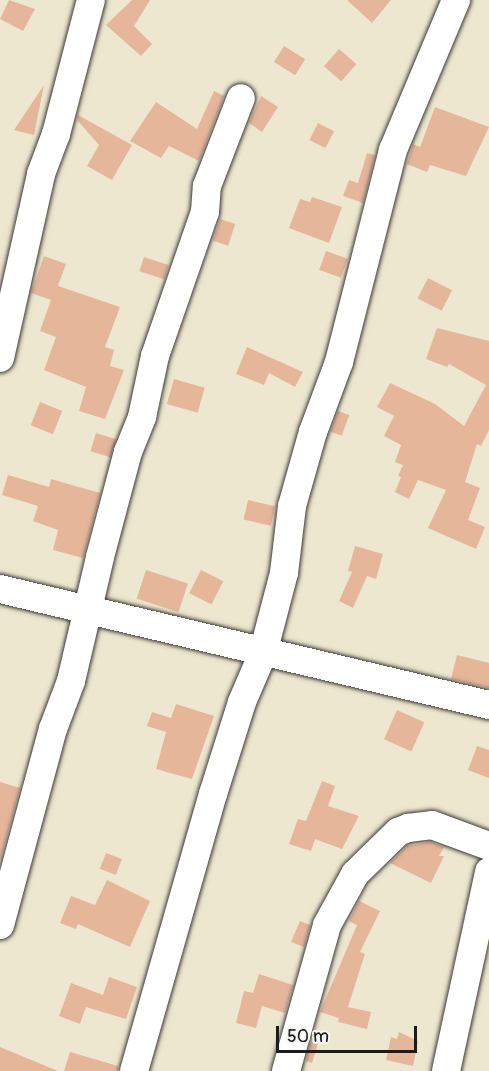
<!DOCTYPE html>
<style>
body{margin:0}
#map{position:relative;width:489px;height:1071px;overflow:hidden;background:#eee7cf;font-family:Pangolin,sans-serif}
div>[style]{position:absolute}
.building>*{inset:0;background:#e6b69b;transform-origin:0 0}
.roads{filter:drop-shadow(0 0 2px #3c3a37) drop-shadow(0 0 2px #3c3a37)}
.minor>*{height:28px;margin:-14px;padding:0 14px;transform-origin:14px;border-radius:14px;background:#fff}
span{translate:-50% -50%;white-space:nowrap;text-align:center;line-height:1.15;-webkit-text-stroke:4.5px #f6f6f2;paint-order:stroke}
.scale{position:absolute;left:276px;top:1026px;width:141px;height:27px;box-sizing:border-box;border:3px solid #1c1c1c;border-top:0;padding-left:8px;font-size:18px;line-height:21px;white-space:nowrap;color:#1c1c1c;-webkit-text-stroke:4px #f6f6f2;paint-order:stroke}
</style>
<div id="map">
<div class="building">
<div style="clip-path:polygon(9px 0,35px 9px,23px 31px,0 19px)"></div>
<div style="clip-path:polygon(132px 0,150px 0,134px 26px,152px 44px,141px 56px,106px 25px)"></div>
<div style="clip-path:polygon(347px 0,391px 0,372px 23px)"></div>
<div style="left:284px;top:46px;width:25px;height:19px;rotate:32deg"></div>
<div style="left:339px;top:49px;width:23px;height:23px;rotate:41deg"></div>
<div style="clip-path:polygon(44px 85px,34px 135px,14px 130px)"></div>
<div style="clip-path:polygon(214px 91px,224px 96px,199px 161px,169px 146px,161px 158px,130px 141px,156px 102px,197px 129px)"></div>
<div style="clip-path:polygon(261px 96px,278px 107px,262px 132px,249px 123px)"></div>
<div style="clip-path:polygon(435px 107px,489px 127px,466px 176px,430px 165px,427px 172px,407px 164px,413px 144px,420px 147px)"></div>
<div style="clip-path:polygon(78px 115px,132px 145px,112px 180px,87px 166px,99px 145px,77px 120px)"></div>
<div style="left:318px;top:123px;width:18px;height:19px;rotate:27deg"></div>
<div style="clip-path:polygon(367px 153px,375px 155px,363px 203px,343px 196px,349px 180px,358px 183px)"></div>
<div style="clip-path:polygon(312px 197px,342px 207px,329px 243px,289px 228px,300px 199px,310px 202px)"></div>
<div style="left:220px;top:219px;width:16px;height:23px;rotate:18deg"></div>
<div style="left:326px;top:251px;width:23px;height:20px;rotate:20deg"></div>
<div style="clip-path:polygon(44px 256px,66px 264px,58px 286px,120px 307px,105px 347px,114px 350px,110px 366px,124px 370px,105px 419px,79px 411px,86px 387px,44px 370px,56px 337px,40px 331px,51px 300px,31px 293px)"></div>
<div style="left:144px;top:257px;width:26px;height:15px;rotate:18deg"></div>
<div style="left:428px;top:278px;width:27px;height:23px;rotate:27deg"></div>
<div style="clip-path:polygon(437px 328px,489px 341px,489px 430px,481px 446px,477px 444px,465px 482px,480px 488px,468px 520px,485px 527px,476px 549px,428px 528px,446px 490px,418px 480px,409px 499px,395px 492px,401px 477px,398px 476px,403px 465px,395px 462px,401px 445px,384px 436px,394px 416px,377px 407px,390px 383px,435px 404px,464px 426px,486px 385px,449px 364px,447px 367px,426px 359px)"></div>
<div style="clip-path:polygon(247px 347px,303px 372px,295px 387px,269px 373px,264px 385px,236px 374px)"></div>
<div style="left:174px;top:379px;width:32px;height:26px;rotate:16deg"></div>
<div style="left:40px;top:402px;width:24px;height:25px;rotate:22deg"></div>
<div style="left:338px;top:411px;width:12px;height:22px;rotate:20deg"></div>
<div style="left:96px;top:433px;width:21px;height:19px;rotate:17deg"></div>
<div style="clip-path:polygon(8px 475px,49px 487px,51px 479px,100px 493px,83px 558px,53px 550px,58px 530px,33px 521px,38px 506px,2px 495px)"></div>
<div style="left:248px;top:500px;width:28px;height:20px;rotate:13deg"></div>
<div style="clip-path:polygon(355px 546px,383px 554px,376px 579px,367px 576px,353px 608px,339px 601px,352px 572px,348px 571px)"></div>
<div style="left:146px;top:570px;width:44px;height:30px;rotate:18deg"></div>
<div style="left:201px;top:570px;width:25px;height:26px;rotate:27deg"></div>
<div style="clip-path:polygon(457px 655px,489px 663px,489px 688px,451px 679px)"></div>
<div style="clip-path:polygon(176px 704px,214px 716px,192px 779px,156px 769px,166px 732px,147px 726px,152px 712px,171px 718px)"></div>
<div style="left:397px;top:710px;width:30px;height:32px;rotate:24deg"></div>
<div style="clip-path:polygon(477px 746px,489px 750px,489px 778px,468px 770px)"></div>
<div style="clip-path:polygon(322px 781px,335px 786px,328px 806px,359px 816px,342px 849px,315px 839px,311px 851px,289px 844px,298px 819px,306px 821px)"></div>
<div style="clip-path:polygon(0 782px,20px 788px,0 861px)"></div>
<div style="clip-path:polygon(430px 842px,444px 847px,439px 856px,444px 856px,431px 883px,390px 863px,407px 846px)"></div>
<div style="left:106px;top:853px;width:17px;height:17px;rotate:21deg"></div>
<div style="clip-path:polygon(107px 880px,150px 901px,130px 947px,78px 924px,76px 929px,60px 923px,71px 896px,95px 905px)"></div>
<div style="clip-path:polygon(359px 901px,380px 911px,360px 952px,365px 954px,348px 1007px,371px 1012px,367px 1029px,338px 1022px,339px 1018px,320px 1012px,357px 925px,349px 921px)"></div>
<div style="clip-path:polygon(300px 921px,310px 925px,304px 947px,291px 942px)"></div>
<div style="clip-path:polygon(259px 974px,293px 985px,285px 1013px,262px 1006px,256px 1028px,236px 1023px,244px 991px,253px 993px)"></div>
<div style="clip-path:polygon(109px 977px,137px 987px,126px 1019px,86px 1007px,80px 1024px,59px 1016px,71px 983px,103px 995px)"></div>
<div style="clip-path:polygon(399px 1032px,418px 1041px,413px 1066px,386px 1060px,391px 1037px,397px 1039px)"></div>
<div style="clip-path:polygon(311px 1042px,318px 1044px,312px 1063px,306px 1061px)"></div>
<div style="clip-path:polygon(0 1047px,58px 1071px,0 1071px)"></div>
<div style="clip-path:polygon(70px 1052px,118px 1066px,118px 1071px,64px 1071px)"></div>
</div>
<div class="roads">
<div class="minor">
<div style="left:0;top:358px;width:189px;rotate:-77.4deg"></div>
<div style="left:41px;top:174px;width:43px;rotate:-69.4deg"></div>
<div style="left:56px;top:134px;width:138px;rotate:-75.4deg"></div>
<div style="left:0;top:589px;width:503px;rotate:13.34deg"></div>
<div style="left:0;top:925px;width:203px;rotate:-74.9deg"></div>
<div style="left:53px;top:729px;width:51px;rotate:-69.4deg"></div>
<div style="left:71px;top:681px;width:127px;rotate:-76.8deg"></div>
<div style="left:100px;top:557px;width:109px;rotate:-75.1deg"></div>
<div style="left:128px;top:452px;width:38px;rotate:-68deg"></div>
<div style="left:142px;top:417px;width:62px;rotate:-78deg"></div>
<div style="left:155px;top:356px;width:152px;rotate:-70.9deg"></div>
<div style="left:205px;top:212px;width:26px;rotate:-86deg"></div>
<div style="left:207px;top:186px;width:94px;rotate:-68.9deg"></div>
<div style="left:134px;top:1071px;width:288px;rotate:-74.1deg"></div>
<div style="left:213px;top:794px;width:96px;rotate:-72.5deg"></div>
<div style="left:242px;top:702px;width:53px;rotate:-66.8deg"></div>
<div style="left:263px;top:653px;width:83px;rotate:-75.3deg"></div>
<div style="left:284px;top:573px;width:67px;rotate:-83.2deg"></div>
<div style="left:292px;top:506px;width:77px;rotate:-74.2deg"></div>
<div style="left:313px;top:432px;width:75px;rotate:-69.6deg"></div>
<div style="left:339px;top:362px;width:219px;rotate:-75.7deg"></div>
<div style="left:393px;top:150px;width:163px;rotate:-67.2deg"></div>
<div style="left:286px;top:1071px;width:152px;rotate:-74.3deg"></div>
<div style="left:327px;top:925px;width:58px;rotate:-61.2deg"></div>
<div style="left:355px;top:874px;width:60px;rotate:-44.3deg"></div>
<div style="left:398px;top:832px;width:11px;rotate:-22deg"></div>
<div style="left:408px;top:828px;width:24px;rotate:-7deg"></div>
<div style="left:432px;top:825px;width:61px;rotate:20.2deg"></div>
<div style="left:446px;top:1071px;width:204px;rotate:-77.8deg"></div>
</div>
</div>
<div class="scale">50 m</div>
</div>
